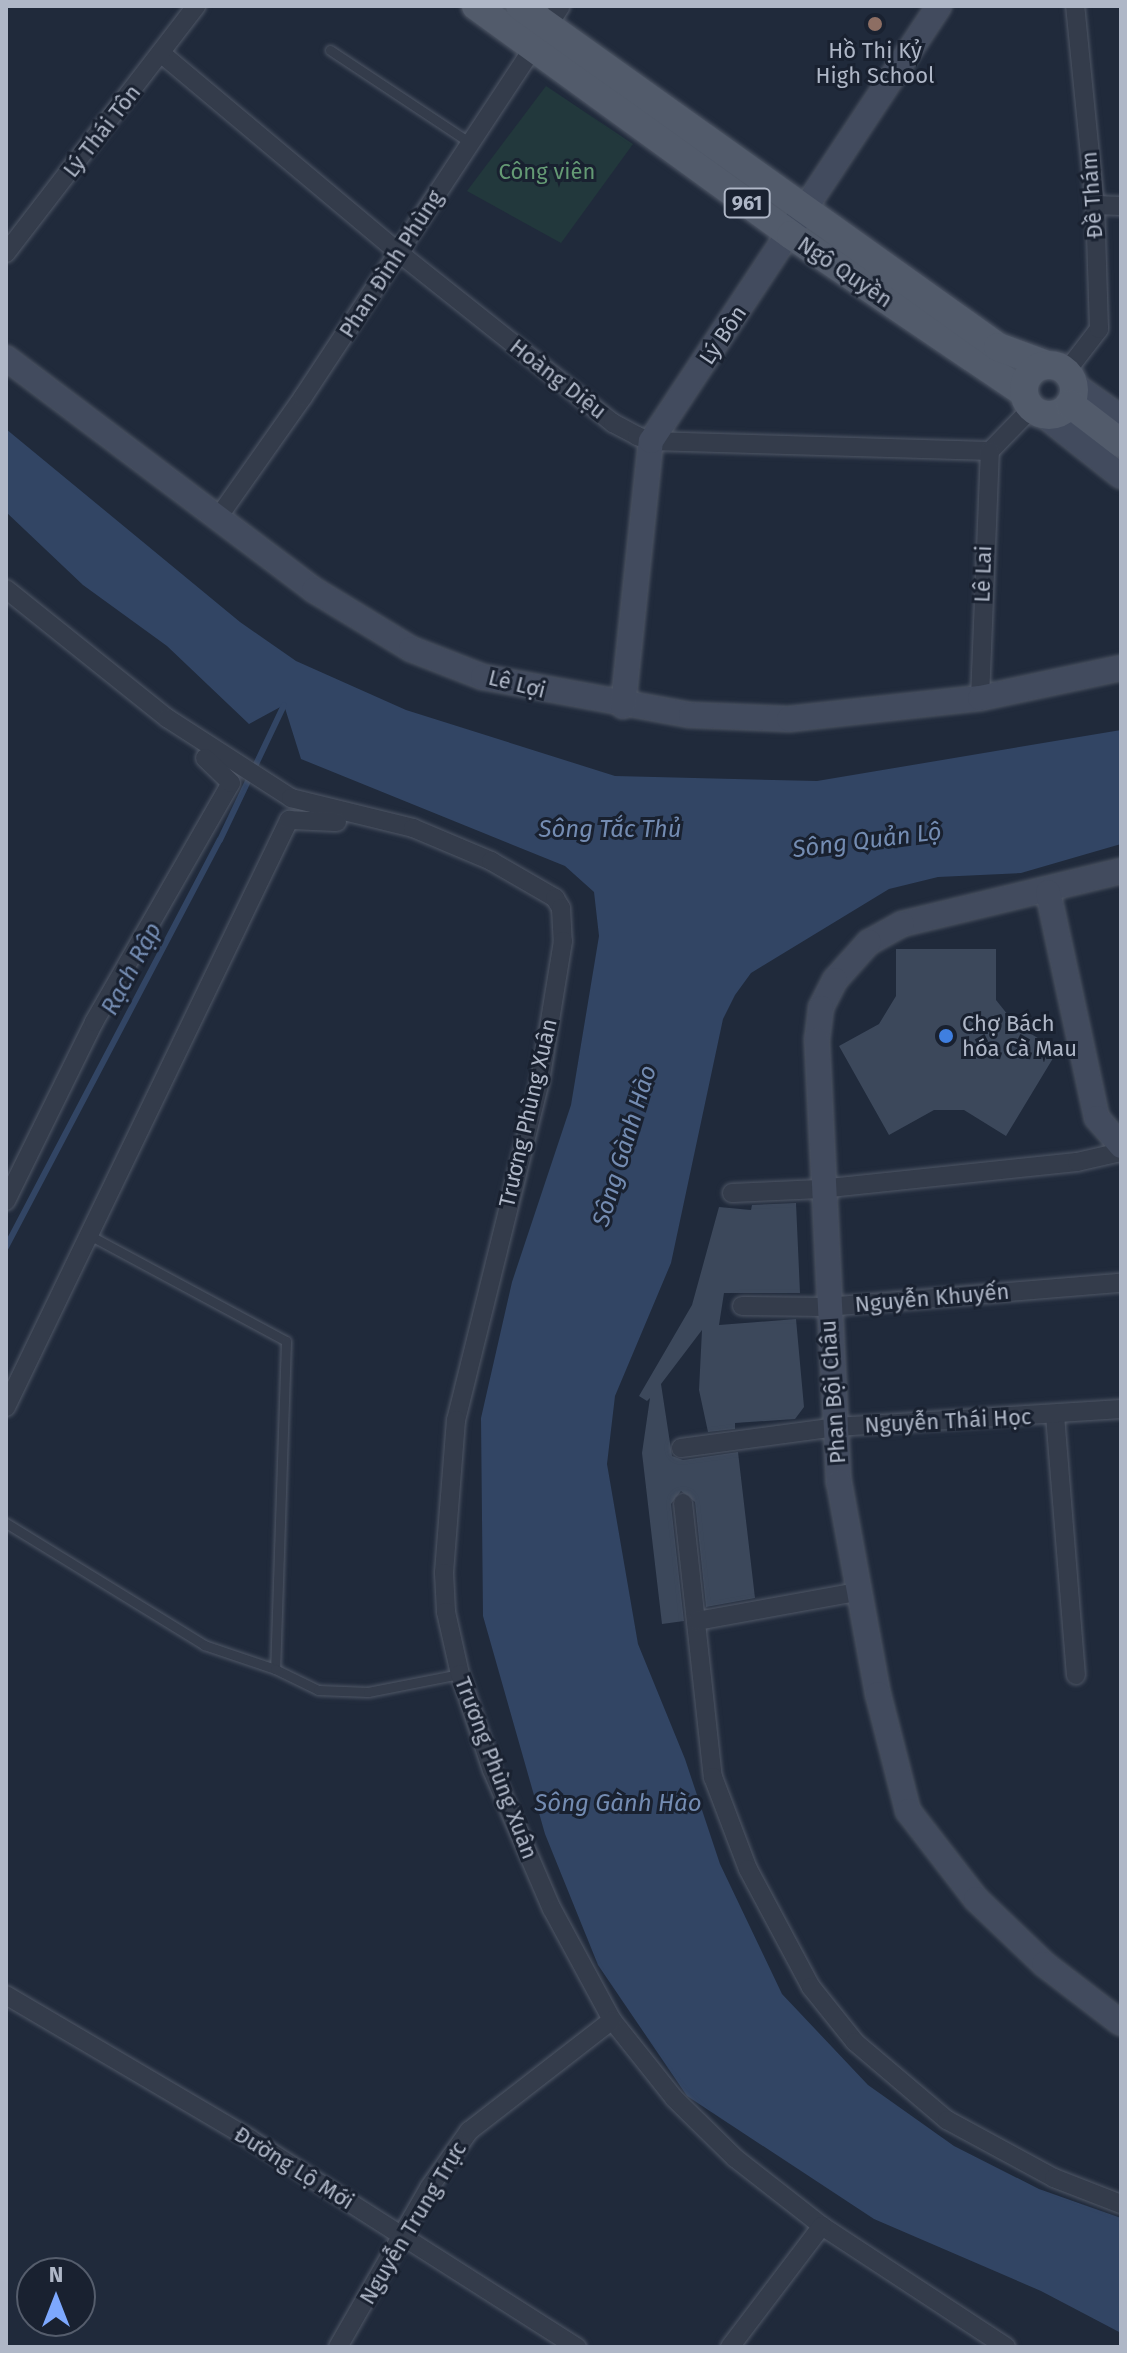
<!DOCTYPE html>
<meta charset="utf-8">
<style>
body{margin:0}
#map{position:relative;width:1127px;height:2353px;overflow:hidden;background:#202a3b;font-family:"Fira Sans",sans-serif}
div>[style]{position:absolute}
.green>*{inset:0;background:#22383c}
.water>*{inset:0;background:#324564}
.stream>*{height:6px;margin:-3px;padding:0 3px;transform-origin:3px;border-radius:3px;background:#324564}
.building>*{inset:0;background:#3c485b}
.roads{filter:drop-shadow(0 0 2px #4f5766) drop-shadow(0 0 2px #4f5766)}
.lane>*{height:9px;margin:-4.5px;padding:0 4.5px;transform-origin:4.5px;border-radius:4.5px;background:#343c4b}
.street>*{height:18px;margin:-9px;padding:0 9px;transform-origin:9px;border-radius:9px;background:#343c4b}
.secondary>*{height:24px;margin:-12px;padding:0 12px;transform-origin:12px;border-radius:12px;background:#424b5e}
.primary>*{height:28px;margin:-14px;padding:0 14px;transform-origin:14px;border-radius:14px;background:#525b6b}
.primary>.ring{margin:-14px;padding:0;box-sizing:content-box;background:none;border:28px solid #525b6b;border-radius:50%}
.dots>*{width:22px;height:22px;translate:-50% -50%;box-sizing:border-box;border:4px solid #192130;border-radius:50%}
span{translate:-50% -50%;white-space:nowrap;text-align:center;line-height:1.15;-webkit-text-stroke:6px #192130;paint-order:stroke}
.shield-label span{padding:2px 6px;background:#192130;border:2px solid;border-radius:6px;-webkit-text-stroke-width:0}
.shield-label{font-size:20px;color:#afb7c7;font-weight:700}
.poi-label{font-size:22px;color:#afb7c7}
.left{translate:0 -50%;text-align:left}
.street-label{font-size:22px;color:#afb7c7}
.park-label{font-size:22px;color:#649a74}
.water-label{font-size:24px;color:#748cb2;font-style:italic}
.frame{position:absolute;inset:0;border:8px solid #afb7c7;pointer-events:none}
.north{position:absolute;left:16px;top:2257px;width:80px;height:80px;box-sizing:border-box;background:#192130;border:2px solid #555d6c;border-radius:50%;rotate:0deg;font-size:22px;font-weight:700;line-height:32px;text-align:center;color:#afb7c7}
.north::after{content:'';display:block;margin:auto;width:28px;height:36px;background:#7da8fe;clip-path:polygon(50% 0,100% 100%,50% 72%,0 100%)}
</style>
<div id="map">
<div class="green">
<div style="clip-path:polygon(546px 86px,633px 144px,561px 243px,467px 191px)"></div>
</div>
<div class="water">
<div style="clip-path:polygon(6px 429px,240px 622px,296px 661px,406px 710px,615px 776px,817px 781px,1121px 730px,1121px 844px,1021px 873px,938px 877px,889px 889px,751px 973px,735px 995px,723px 1019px,671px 1263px,615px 1396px,607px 1464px,638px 1644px,685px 1759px,720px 1864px,782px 1994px,868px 2085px,954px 2146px,1039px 2189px,1121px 2218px,1121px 2333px,1041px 2291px,874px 2219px,687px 2096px,598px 1965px,545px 1834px,483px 1616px,481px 1418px,512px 1282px,571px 1105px,599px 936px,594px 892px,565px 866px,301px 759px,284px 705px,249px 724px,167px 646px,83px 585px,6px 512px)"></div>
</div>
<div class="stream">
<div style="left:6px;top:1247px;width:460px;rotate:-62.3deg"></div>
<div style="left:220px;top:840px;width:149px;rotate:-64.6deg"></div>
</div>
<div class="building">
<div style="clip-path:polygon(896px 949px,996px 949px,996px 1000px,1016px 1025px,1058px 1050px,1006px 1136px,964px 1110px,934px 1110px,889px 1135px,839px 1046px,879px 1024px,896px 996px)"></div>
<div style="clip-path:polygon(796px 1203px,800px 1293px,724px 1293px,719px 1325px,796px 1319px,804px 1407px,795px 1419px,735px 1423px,735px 1429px,708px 1432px,699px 1390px,702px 1330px,661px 1384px,672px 1456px,683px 1460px,738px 1452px,755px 1598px,706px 1607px,695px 1502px,681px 1491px,671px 1504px,684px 1621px,662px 1624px,642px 1453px,650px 1398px,647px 1401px,639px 1396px,692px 1305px,719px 1207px,751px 1210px,752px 1205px)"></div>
</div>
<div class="roads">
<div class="lane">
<div style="left:330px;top:50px;width:167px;rotate:33.5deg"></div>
<div style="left:91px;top:1236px;width:221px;rotate:28.3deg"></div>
<div style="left:286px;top:1341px;width:328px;rotate:91.9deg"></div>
<div style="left:6px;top:1523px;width:233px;rotate:31.6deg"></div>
<div style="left:204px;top:1645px;width:75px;rotate:18.7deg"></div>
<div style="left:275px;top:1669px;width:48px;rotate:26deg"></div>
<div style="left:318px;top:1690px;width:50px;rotate:2.3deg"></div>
<div style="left:368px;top:1692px;width:94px;rotate:-11.1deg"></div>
</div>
<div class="street">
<div style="left:162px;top:54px;width:308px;rotate:40deg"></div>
<div style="left:398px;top:252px;width:275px;rotate:38.5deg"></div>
<div style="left:613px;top:423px;width:27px;rotate:28deg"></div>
<div style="left:637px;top:436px;width:15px;rotate:20deg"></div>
<div style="left:651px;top:441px;width:339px;rotate:1.7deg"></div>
<div style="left:990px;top:451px;width:59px;rotate:-45.7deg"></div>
<div style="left:1095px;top:205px;width:26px;rotate:2deg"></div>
<div style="left:6px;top:253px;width:312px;rotate:-52.4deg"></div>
<div style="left:1066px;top:372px;width:54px;rotate:-52.5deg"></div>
<div style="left:1099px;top:329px;width:124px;rotate:-91.8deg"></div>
<div style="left:1095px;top:205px;width:200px;rotate:-95.7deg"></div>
<div style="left:217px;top:519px;width:149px;rotate:-54.8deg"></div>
<div style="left:303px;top:397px;width:468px;rotate:-56.6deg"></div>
<div style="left:6px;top:589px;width:206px;rotate:38.7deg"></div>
<div style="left:167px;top:718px;width:148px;rotate:32.8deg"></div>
<div style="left:291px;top:798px;width:126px;rotate:13.8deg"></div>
<div style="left:413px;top:828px;width:85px;rotate:22.9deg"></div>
<div style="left:491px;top:861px;width:74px;rotate:30deg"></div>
<div style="left:555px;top:898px;width:12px;rotate:59deg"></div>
<div style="left:561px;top:908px;width:33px;rotate:87deg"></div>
<div style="left:563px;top:941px;width:142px;rotate:99.3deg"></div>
<div style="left:540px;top:1081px;width:349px;rotate:103.9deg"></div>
<div style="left:456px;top:1420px;width:153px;rotate:94.5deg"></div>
<div style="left:444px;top:1573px;width:39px;rotate:87deg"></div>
<div style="left:446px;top:1612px;width:64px;rotate:77.3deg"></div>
<div style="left:460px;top:1674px;width:101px;rotate:71.6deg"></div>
<div style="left:492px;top:1770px;width:151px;rotate:66.7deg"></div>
<div style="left:552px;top:1909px;width:126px;rotate:61.6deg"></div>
<div style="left:612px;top:2020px;width:100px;rotate:51.5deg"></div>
<div style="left:674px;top:2098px;width:86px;rotate:44.5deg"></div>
<div style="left:735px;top:2158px;width:110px;rotate:38deg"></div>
<div style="left:822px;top:2226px;width:220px;rotate:33.3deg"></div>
<div style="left:980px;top:698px;width:247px;rotate:-87.7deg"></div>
<div style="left:732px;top:1193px;width:88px;rotate:-2.6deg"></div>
<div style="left:820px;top:1189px;width:258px;rotate:-6deg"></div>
<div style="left:1077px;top:1162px;width:45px;rotate:-12.8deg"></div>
<div style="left:6px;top:1201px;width:199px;rotate:-63.8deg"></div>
<div style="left:94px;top:1022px;width:275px;rotate:-60.2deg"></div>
<div style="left:231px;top:783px;width:36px;rotate:-136deg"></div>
<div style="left:742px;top:1306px;width:84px;rotate:0.7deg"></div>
<div style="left:826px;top:1307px;width:296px;rotate:-4.7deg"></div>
<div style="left:6px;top:1407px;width:652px;rotate:-64.26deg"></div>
<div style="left:289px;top:820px;width:48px;rotate:2.4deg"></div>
<div style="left:1055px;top:1415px;width:261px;rotate:85.4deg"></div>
<div style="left:681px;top:1448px;width:156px;rotate:-7.7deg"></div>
<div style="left:836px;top:1427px;width:286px;rotate:-3.6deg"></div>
<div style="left:683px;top:1503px;width:276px;rotate:83.8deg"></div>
<div style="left:713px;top:1777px;width:98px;rotate:69.2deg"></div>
<div style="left:748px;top:1869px;width:134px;rotate:61.9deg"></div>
<div style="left:811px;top:1987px;width:70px;rotate:51.3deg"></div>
<div style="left:855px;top:2042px;width:121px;rotate:40.3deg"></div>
<div style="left:947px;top:2120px;width:122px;rotate:28.5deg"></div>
<div style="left:1054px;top:2178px;width:72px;rotate:21.2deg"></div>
<div style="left:697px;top:1621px;width:163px;rotate:-10.3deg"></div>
<div style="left:6px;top:1995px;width:283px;rotate:30.5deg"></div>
<div style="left:250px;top:2139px;width:388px;rotate:32.5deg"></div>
<div style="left:338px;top:2347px;width:183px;rotate:-60.2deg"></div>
<div style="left:429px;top:2188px;width:70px;rotate:-54.9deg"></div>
<div style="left:469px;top:2131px;width:181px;rotate:-37.8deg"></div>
<div style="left:730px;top:2347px;width:152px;rotate:-52.8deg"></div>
</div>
<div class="secondary">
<div style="left:6px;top:358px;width:386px;rotate:37deg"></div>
<div style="left:314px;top:590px;width:114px;rotate:31.3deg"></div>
<div style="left:411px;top:649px;width:77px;rotate:21.3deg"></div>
<div style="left:483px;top:677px;width:211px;rotate:10.4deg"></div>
<div style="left:691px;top:715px;width:98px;rotate:2.3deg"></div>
<div style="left:789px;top:719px;width:192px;rotate:-6.3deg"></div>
<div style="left:980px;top:698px;width:144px;rotate:-12deg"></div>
<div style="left:1073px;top:384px;width:59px;rotate:35.3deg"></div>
<div style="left:1044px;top:415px;width:98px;rotate:38.4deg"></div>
<div style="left:623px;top:706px;width:266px;rotate:-84deg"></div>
<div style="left:651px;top:441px;width:522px;rotate:-56.49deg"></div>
<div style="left:1121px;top:871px;width:225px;rotate:166.4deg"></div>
<div style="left:902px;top:924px;width:38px;rotate:151deg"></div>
<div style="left:869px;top:942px;width:51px;rotate:131.8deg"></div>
<div style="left:835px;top:980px;width:31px;rotate:117deg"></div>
<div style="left:821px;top:1008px;width:32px;rotate:97deg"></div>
<div style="left:817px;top:1040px;width:443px;rotate:87.2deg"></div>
<div style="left:839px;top:1482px;width:216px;rotate:79.6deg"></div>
<div style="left:878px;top:1694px;width:121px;rotate:75.6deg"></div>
<div style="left:908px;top:1811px;width:111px;rotate:52.3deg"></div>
<div style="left:976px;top:1899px;width:94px;rotate:43.7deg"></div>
<div style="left:1044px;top:1964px;width:97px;rotate:37.5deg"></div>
<div style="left:1048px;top:892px;width:231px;rotate:77.8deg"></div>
<div style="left:1097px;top:1118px;width:37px;rotate:49deg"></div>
</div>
<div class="primary">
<div style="left:476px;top:6px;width:389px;rotate:36deg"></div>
<div style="left:791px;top:235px;width:280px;rotate:34.1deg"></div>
<div style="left:520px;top:6px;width:587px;rotate:35.5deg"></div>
<div style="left:998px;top:347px;width:52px;rotate:20.2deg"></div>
<div class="ring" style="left:1024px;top:365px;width:22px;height:22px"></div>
<div style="left:1070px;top:404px;width:64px;rotate:37.4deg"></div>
</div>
</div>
<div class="dots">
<div style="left:875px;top:24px;background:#8d6e63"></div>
<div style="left:946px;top:1036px;background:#3f7fe0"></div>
</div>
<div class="shield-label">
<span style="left:747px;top:203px">961</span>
</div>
<div class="poi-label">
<span style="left:875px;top:63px">Hồ Thị Kỷ<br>High School</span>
<span class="left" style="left:962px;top:1036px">Chợ Bách<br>hóa Cà Mau</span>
</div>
<div class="street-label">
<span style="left:102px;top:131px;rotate:-52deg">Lý Thái Tôn</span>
<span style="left:1092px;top:195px;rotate:-94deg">Đề Thám</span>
<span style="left:391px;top:264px;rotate:-57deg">Phan Đình Phùng</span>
<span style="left:845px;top:272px;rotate:34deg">Ngô Quyền</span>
<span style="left:723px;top:335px;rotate:-56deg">Lý Bôn</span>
<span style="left:558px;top:379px;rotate:38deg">Hoàng Diệu</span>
<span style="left:983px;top:574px;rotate:-88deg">Lê Lai</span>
<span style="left:517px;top:684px;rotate:14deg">Lê Lợi</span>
<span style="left:528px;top:1113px;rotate:-77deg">Trương Phùng Xuân</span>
<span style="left:932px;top:1298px;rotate:-5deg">Nguyễn Khuyến</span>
<span style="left:833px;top:1392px;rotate:-94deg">Phan Bội Châu</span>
<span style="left:948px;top:1421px;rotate:-3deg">Nguyễn Thái Học</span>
<span style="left:496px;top:1768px;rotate:69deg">Trương Phùng Xuân</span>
<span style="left:294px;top:2168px;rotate:32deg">Đường Lộ Mới</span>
<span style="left:413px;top:2223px;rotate:-59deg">Nguyễn Trung Trực</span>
</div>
<div class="park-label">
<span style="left:547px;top:172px">Công viên</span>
</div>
<div class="water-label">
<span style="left:610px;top:830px">Sông Tắc Thủ</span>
<span style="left:867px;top:841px;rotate:-7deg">Sông Quản Lộ</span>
<span style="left:132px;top:969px;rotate:-62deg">Rạch Rập</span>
<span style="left:625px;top:1146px;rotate:-73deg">Sông Gành Hào</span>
<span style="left:618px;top:1804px">Sông Gành Hào</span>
</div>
<div class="frame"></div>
<div class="north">N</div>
</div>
